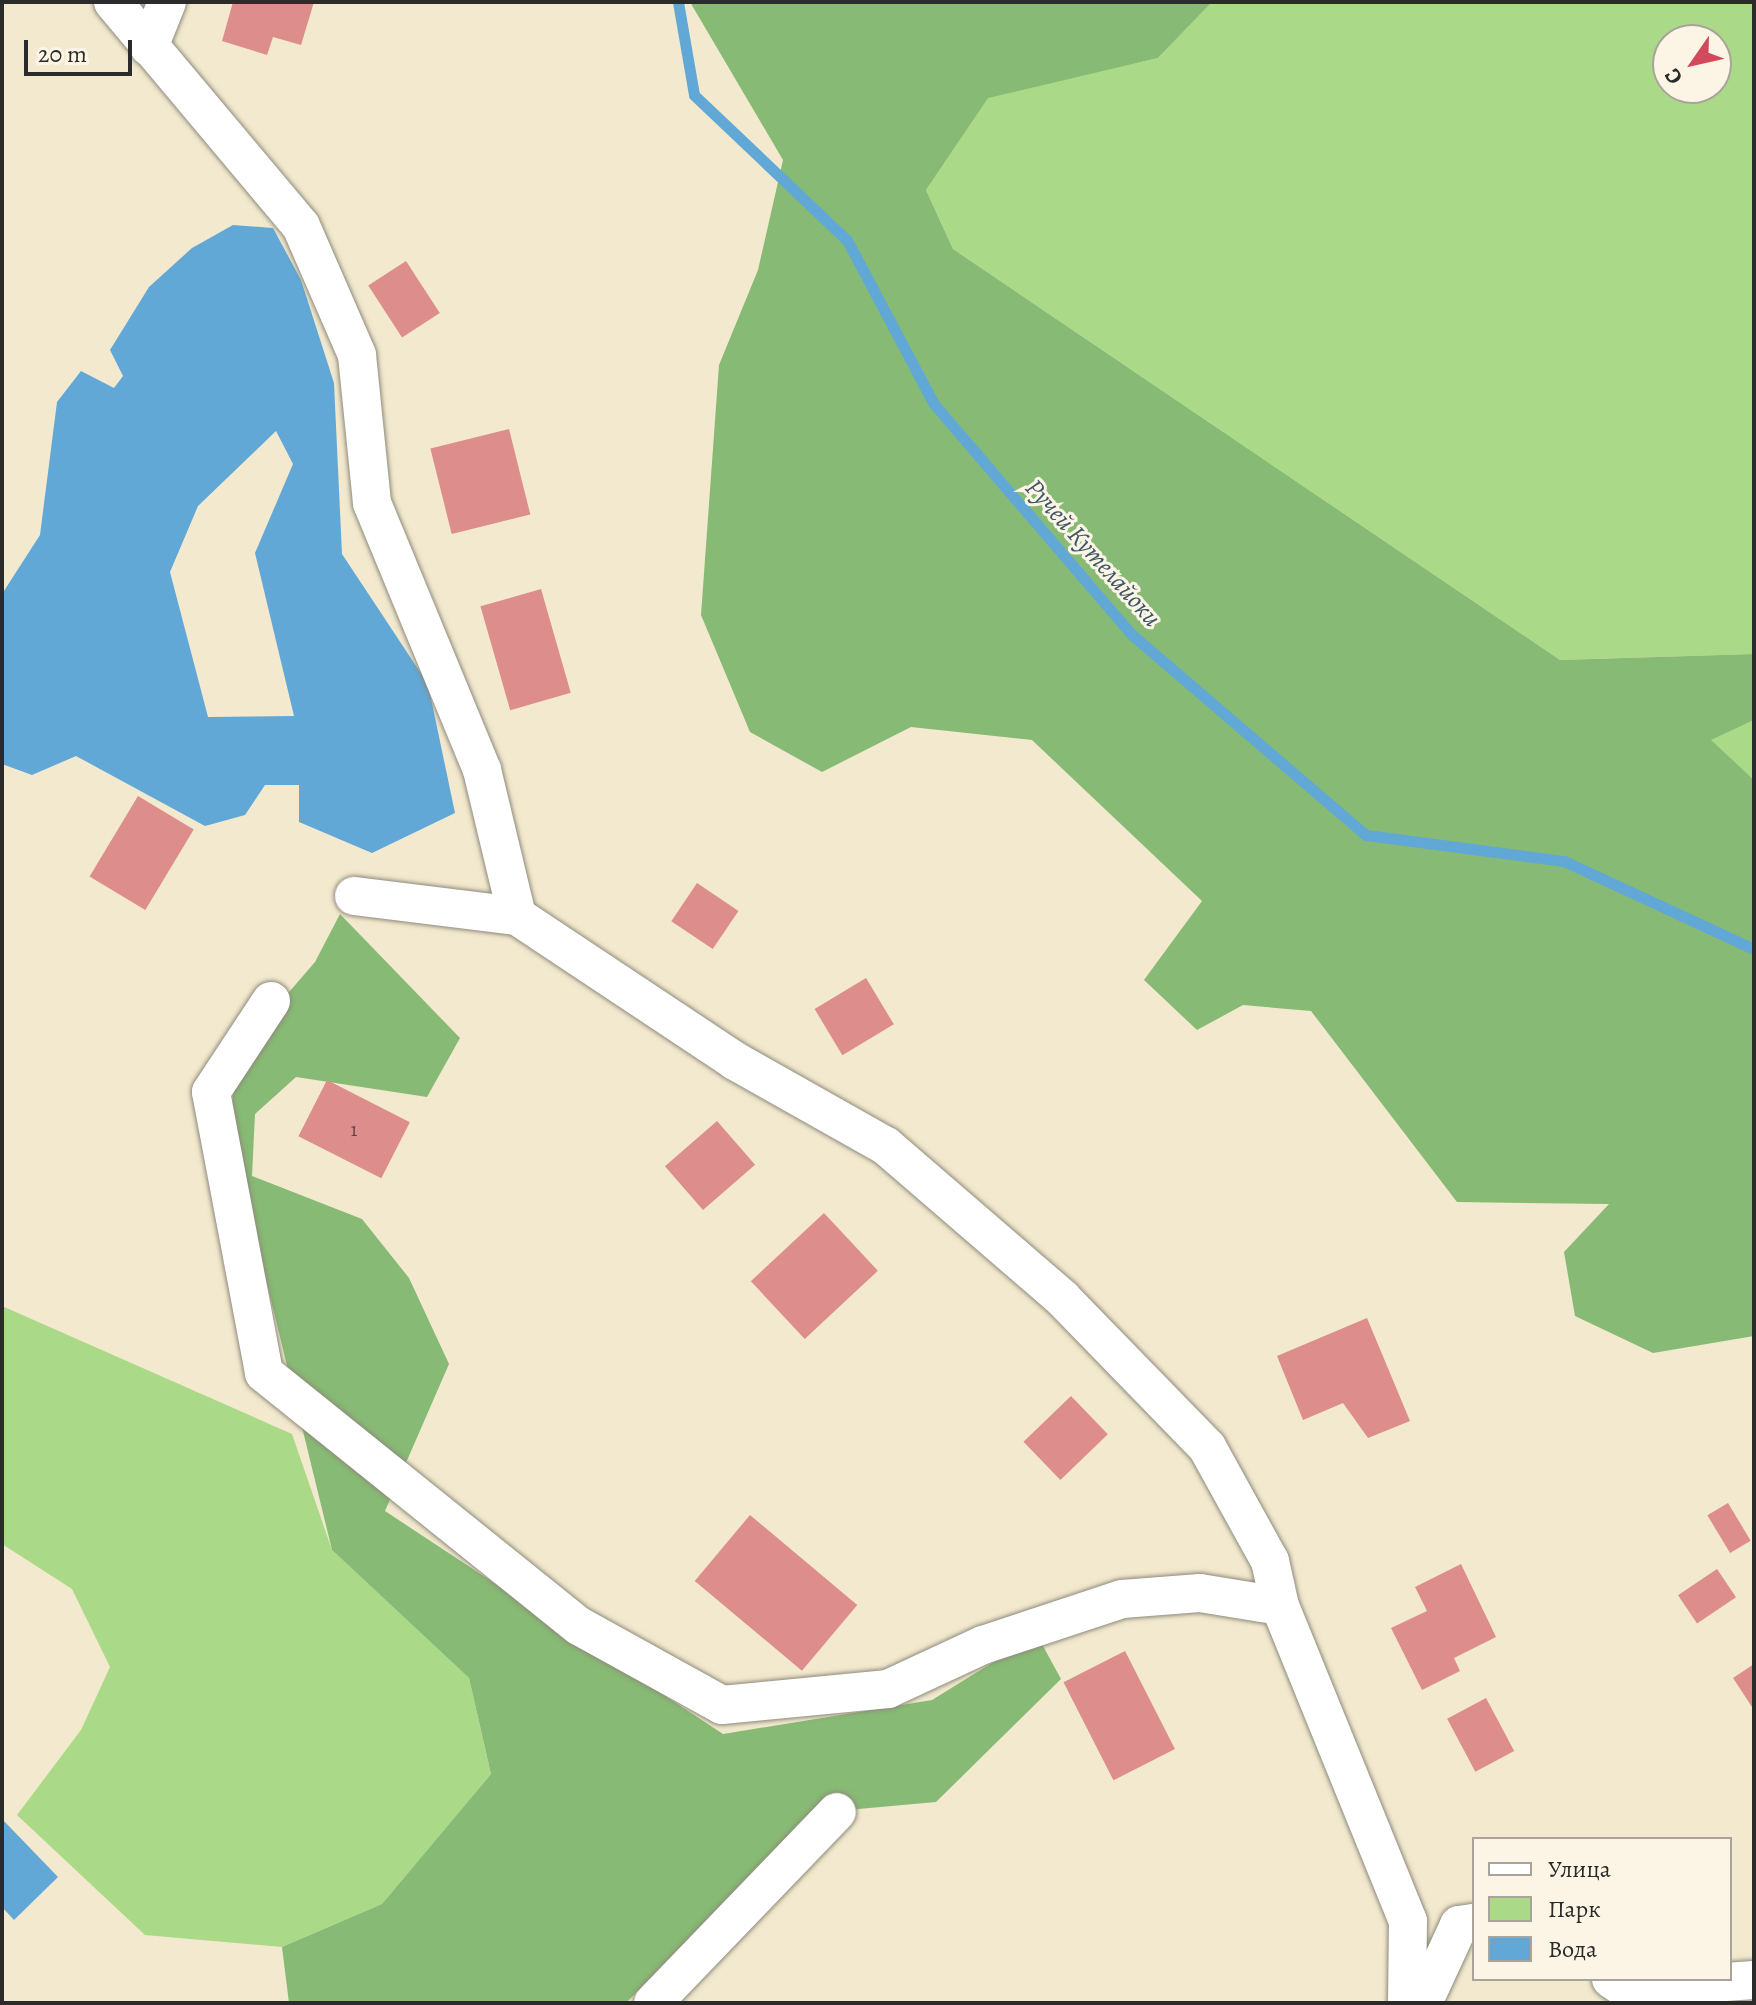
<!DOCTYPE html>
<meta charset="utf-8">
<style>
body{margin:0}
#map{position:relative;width:1756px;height:2005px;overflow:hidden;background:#f2e9ce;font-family:Alegreya,serif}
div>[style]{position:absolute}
.green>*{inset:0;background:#aada88}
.forest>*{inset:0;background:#87ba74}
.water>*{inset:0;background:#61a8d7}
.stream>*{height:11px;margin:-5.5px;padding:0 5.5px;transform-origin:5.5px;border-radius:5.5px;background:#61a8d7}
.building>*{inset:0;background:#dd8d8c;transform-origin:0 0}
.roads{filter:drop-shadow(0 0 2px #8e8a7c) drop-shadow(0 0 2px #8e8a7c)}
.minor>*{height:38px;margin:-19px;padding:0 19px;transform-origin:19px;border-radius:19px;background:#fff}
span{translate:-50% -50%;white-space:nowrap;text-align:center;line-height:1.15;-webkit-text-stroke:6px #fcf5e5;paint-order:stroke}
.number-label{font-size:20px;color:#584443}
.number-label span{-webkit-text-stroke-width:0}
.water-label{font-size:26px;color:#3e5767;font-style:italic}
.frame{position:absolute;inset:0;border:4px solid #2b2b2b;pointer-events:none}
.legend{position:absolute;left:1472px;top:1837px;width:260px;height:144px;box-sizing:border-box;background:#fcf5e5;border:2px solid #a8a49b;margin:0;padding:10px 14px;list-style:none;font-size:24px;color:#2b2b2b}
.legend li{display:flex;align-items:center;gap:16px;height:40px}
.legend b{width:40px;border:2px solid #a8a49b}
.north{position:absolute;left:1652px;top:24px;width:80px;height:80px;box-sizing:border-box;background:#fcf5e5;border:2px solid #a8a49b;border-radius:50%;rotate:236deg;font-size:22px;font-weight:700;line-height:32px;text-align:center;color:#2b2b2b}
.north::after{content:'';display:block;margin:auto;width:28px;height:36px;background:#d1495b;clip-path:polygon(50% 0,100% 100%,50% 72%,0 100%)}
.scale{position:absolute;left:24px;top:40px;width:108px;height:36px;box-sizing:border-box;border:4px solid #2b2b2b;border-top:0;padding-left:10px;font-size:24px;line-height:28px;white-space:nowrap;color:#2b2b2b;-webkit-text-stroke:6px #fcf5e5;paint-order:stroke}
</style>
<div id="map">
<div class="green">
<div style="clip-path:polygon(evenodd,1212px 2px,1754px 2px,1754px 654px,1560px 660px,953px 249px,926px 190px,988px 97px,1158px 58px,1212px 2px,1668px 40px,1716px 40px,1716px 88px,1668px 88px,1668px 40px)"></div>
<div style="clip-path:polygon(1754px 720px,1754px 780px,1710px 740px)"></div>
<div style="clip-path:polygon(2px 1306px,292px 1434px,332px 1550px,469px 1678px,491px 1774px,382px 1904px,282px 1947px,145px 1935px,17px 1815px,81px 1730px,110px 1667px,72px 1589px,2px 1544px)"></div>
</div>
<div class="forest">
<div style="clip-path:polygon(690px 2px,1212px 2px,1158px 58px,988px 98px,926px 190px,953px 249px,1560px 660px,1754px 654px,1754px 720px,1711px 740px,1754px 780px,1754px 1336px,1653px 1353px,1575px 1316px,1564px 1252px,1609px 1204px,1457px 1202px,1311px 1011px,1243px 1005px,1197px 1030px,1144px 980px,1202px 901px,1032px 740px,911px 727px,822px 772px,750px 732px,701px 615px,719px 365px,758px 270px,783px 160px)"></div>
<div style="clip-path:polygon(340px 914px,460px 1038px,427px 1097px,296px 1077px,255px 1114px,252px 1176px,362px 1219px,409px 1278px,449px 1364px,385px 1511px,723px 1734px,932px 1700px,1037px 1635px,1061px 1679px,936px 1802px,814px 1813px,626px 2003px,289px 2003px,282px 1947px,382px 1904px,491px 1774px,469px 1678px,332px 1550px,229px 1128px,239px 1050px,315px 962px)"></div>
</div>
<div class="water">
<div style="clip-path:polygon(evenodd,233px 225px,273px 228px,301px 280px,334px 383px,342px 554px,428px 684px,455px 813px,372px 853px,299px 822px,299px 785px,265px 785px,245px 815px,205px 826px,76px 756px,32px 775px,2px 764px,2px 594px,40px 535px,57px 402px,81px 371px,114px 388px,123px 376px,110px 350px,149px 287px,192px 248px,233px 225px,276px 431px,293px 464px,255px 553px,294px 716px,208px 717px,170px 572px,198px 506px,276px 431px)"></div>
<div style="clip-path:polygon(2px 1819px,58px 1877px,14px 1920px,2px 1907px)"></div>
</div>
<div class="stream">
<div style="left:678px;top:2px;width:94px;rotate:80.2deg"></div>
<div style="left:694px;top:95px;width:211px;rotate:43.5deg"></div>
<div style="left:847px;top:240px;width:186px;rotate:62.1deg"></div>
<div style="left:934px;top:404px;width:301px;rotate:49.4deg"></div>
<div style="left:1130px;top:633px;width:311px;rotate:40.6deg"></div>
<div style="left:1366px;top:835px;width:200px;rotate:7.5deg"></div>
<div style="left:1564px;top:861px;width:209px;rotate:24.9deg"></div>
</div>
<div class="building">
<div style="clip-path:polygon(233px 2px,314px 2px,301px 45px,273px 37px,267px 55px,222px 41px)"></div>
<div style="left:406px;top:261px;width:62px;height:45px;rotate:57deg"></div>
<div style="left:509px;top:429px;width:88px;height:81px;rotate:76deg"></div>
<div style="left:541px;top:589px;width:108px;height:63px;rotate:74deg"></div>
<div style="left:138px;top:796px;width:65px;height:94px;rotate:31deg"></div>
<div style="left:697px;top:883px;width:50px;height:46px;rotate:34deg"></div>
<div style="left:866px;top:978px;width:54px;height:60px;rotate:59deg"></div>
<div style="left:327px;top:1080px;width:93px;height:63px;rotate:27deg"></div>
<div style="left:717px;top:1121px;width:58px;height:69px;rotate:49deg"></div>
<div style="left:824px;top:1213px;width:79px;height:100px;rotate:47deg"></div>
<div style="clip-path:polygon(1367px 1318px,1410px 1421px,1368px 1438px,1343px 1403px,1303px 1420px,1277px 1356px)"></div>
<div style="left:1071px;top:1396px;width:53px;height:66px;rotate:46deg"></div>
<div style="left:1728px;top:1503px;width:44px;height:24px;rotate:59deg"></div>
<div style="left:750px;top:1515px;width:140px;height:86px;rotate:40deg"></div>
<div style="clip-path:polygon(1461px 1564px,1496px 1637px,1454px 1658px,1460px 1671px,1422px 1690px,1391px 1628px,1427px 1611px,1415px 1587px)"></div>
<div style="left:1717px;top:1569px;width:34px;height:47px;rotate:56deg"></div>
<div style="left:1125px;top:1651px;width:110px;height:69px;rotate:63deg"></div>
<div style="clip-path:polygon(1754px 1664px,1754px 1710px,1733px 1678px)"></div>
<div style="left:1486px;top:1698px;width:60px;height:44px;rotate:62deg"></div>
</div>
<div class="roads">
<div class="minor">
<div style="left:113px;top:2px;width:292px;rotate:50deg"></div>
<div style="left:301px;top:226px;width:141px;rotate:66.5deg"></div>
<div style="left:357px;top:355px;width:149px;rotate:84.2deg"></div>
<div style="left:372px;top:503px;width:289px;rotate:67.6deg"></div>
<div style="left:482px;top:770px;width:150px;rotate:76.5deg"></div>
<div style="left:517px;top:916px;width:262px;rotate:33.6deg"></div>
<div style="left:735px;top:1061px;width:173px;rotate:29.4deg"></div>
<div style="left:886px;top:1146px;width:233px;rotate:40.8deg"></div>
<div style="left:1062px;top:1298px;width:208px;rotate:45.8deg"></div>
<div style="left:1207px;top:1447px;width:130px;rotate:61.1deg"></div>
<div style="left:1270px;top:1561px;width:46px;rotate:77.5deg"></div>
<div style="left:1280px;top:1606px;width:340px;rotate:67.9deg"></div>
<div style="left:1408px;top:1921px;width:82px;rotate:90.7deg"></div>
<div style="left:149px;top:47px;width:48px;rotate:-68.2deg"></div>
<div style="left:354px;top:896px;width:164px;rotate:7deg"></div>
<div style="left:271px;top:1001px;width:109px;rotate:123.4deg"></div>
<div style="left:211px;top:1092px;width:286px;rotate:79.3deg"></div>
<div style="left:264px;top:1373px;width:404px;rotate:38.8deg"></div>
<div style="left:579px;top:1626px;width:163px;rotate:28.9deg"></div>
<div style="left:722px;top:1705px;width:167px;rotate:-5.5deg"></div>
<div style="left:888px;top:1689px;width:105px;rotate:-24.9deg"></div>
<div style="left:983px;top:1645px;width:146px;rotate:-18.3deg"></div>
<div style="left:1122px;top:1599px;width:78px;rotate:-4.4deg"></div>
<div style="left:1200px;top:1593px;width:81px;rotate:9.2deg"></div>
<div style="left:1611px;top:1979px;width:18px;rotate:34deg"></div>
<div style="left:1626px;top:1989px;width:128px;rotate:-4deg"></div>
<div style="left:653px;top:2003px;width:265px;rotate:-46.1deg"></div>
<div style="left:1423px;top:2003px;width:86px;rotate:-65.2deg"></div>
<div style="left:1459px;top:1925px;width:15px;rotate:-8deg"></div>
</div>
</div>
<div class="number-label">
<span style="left:354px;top:1129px">1</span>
</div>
<div class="water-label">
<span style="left:1093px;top:553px;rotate:48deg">Ручей Кутелайоки</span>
</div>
<div class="frame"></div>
<ul class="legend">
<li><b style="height:10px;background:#fff"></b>Улица</li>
<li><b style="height:22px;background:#aada88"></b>Парк</li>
<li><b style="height:22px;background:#61a8d7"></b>Вода</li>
</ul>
<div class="north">С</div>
<div class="scale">20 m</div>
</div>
